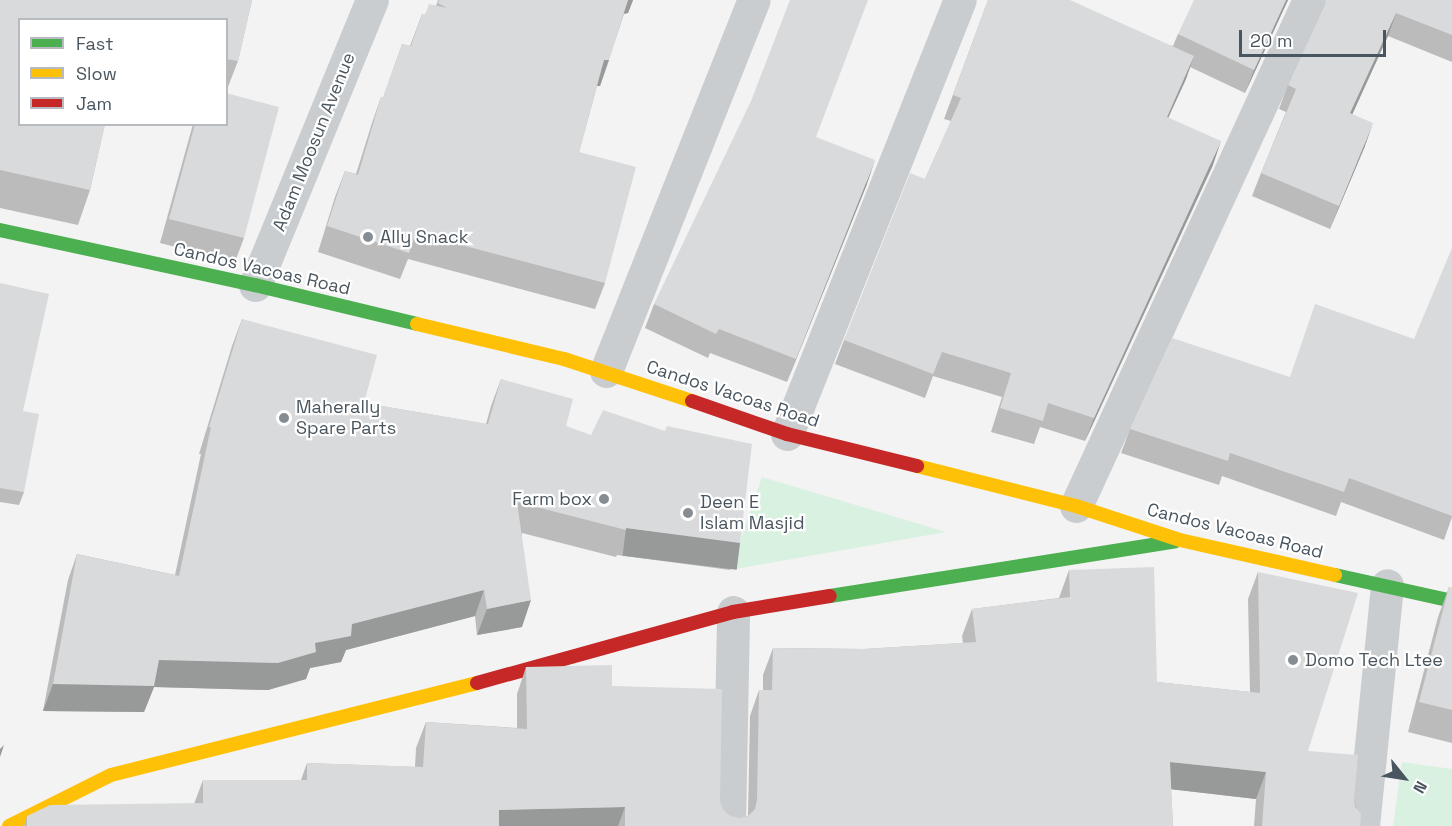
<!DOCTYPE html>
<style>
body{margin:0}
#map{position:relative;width:1452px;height:826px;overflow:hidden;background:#f3f3f3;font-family:"Space Grotesk",sans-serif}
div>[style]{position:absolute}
.green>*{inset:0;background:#d9f1e0}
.street>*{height:33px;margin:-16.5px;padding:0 16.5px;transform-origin:16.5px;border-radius:16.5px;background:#cacdcf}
.fast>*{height:14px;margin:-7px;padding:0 7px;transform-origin:7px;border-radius:7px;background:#4caf50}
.slow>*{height:14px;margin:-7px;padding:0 7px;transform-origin:7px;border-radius:7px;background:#ffc107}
.jam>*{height:14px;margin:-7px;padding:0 7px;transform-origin:7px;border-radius:7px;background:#c62828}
.wall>*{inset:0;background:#bbbbbc}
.shaded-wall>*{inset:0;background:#989999;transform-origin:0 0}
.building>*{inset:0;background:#d9dadb}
.dots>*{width:16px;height:16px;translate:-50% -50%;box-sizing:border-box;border:3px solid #fff;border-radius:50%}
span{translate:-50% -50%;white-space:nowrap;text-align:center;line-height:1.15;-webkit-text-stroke:4.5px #fff;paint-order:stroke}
.street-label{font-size:18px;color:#4a565f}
.poi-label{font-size:18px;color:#4a565f}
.left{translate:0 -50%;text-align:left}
.right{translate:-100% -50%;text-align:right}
.legend{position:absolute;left:18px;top:18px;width:210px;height:108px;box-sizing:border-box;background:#fff;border:2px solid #b7bbbf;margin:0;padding:8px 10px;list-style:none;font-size:18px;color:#4a565f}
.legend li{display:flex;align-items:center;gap:12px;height:30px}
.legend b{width:30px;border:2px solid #b7bbbf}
.north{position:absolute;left:1374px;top:748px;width:60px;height:60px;-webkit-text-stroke:4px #fff;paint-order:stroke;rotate:120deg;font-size:16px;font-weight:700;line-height:24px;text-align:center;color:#4a565f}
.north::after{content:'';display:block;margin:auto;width:21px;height:27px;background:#4a565f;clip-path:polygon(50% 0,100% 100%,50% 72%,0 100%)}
.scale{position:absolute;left:1239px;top:30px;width:147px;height:27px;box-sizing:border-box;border:3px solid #4a565f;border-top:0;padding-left:8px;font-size:18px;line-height:21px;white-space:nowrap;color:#4a565f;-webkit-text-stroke:4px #fff;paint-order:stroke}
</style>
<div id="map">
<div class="green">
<div style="clip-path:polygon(762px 477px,946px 532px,730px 570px)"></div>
<div style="clip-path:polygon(1402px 762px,1452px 769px,1452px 826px,1393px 826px)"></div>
</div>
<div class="street">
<div style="left:255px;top:285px;width:308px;rotate:-67.7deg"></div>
<div style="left:606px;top:371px;width:399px;rotate:-68.3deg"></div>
<div style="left:787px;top:434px;width:467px;rotate:-68.3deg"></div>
<div style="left:1076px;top:506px;width:557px;rotate:-65.28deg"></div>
<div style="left:729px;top:826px;width:214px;rotate:-88.9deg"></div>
<div style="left:1363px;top:826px;width:242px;rotate:-84.3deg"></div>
</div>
<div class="fast">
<div style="left:0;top:230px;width:261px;rotate:12.2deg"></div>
<div style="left:255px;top:285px;width:167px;rotate:13.5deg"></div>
<div style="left:1335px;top:575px;width:120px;rotate:12.5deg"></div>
<div style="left:830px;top:596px;width:350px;rotate:-9deg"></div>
</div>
<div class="slow">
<div style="left:417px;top:324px;width:151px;rotate:13.4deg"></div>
<div style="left:564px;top:359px;width:135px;rotate:18.2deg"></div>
<div style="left:917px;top:466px;width:164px;rotate:14.1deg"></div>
<div style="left:1076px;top:506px;width:109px;rotate:18.1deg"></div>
<div style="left:1180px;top:540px;width:159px;rotate:12.7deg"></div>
<div style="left:9px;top:826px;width:114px;rotate:-26.6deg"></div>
<div style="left:111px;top:775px;width:377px;rotate:-14.1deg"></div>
</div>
<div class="jam">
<div style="left:692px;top:401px;width:101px;rotate:19.2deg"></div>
<div style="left:787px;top:434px;width:134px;rotate:13.8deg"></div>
<div style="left:477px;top:683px;width:266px;rotate:-15.5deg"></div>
<div style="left:733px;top:612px;width:98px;rotate:-9.4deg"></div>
</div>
<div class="wall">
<div style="clip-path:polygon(0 0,252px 0,238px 61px,226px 92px,226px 20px,20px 20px,20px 124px,105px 124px,90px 190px,78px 225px,0 208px)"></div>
<div style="clip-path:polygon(438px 0,633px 0,628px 13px,624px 14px,600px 86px,597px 86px,579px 152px,605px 283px,595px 309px,408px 259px,400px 279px,318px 252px,335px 197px,345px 171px,356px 174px,372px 123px,381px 97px,383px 98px,402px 44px,410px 46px,422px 14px,424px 15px,436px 6px)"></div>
<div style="clip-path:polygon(988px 0,1173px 46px,1178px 34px,1288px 0,1245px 93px,1190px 67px,1186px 79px,1168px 118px,1213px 165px,1085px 441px,1040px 427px,1034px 444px,991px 432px,1002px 397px,933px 376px,925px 398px,835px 364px,844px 340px,925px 179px,951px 121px,944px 119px)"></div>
<div style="clip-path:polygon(1327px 0,1452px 0,1452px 62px,1388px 36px,1352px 114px,1365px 146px,1330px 229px,1252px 196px,1261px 173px,1286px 112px,1279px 109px,1288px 85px)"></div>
<div style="clip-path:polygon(193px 124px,226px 124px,244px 238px,235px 262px,160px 243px)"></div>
<div style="clip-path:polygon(816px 137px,867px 184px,787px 382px,710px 353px,708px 358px,645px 328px,654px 304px)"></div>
<div style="clip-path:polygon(0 283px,23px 411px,24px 492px,19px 505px,0 502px)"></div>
<div style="clip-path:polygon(242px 319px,364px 403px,486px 424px,491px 406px,501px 379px,566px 426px,740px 543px,730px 570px,617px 555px,616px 557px,522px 533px,522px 627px,477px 635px,475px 616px,346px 650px,341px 662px,310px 668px,306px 679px,268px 690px,154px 687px,144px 712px,43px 711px,68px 580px,77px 554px,175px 575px,201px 454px,199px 454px,232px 346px)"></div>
<div style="clip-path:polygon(1414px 339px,1452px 517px,1444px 540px,1341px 502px,1336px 516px,1222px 476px,1219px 485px,1121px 453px,1130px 429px,1290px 377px)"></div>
<div style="clip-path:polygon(1069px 570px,1157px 682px,1250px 692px,1248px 599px,1258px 572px,1308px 751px,1354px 798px,1360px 826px,1254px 826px,1256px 799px,1171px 789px,1173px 826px,24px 826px,27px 816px,194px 804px,203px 780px,301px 780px,307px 763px,415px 767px,416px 748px,426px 722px,517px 728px,517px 694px,526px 667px,612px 686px,720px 800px,723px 809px,729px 815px,739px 818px,748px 816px,750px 716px,759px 690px,763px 690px,763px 675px,773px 648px,864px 649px,963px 643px,962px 636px,972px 609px,1059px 598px)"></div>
<div style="clip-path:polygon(1449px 587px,1452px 588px,1452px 743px,1408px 732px,1438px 617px)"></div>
</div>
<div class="shaded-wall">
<div style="clip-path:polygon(628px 0,633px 0,628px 13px,623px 14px)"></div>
<div style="clip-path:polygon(1286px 0,1288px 0,1245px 93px,1254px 70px)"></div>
<div style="clip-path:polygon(1396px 13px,1388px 36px,1342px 137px,1350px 113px)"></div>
<div style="clip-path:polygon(1194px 56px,1186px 79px,1158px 140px,1167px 117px)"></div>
<div style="clip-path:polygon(604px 60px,609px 60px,600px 86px,594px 86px)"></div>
<div style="clip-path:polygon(1373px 123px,1365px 146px,1330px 229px,1339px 206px)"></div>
<div style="clip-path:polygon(1221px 141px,1213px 165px,1085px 441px,1094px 418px)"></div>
<div style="clip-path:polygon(875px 160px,867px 184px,787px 382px,796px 359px)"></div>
<div style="left:626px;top:528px;width:115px;height:28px;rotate:7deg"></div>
<div style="clip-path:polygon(484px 590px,475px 616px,346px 650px,341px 662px,310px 668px,306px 679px,268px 690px,154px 687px,144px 712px,43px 711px,53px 684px,159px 660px,315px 643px,352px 624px)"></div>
<div style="clip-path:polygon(531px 600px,522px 627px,477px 635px,487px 609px)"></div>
<div style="clip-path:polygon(4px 745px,0 757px,0 749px)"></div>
<div style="clip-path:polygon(1170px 762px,1266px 772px,1256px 799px,1160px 788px)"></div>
<div style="clip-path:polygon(625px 807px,618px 826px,493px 826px,499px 810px)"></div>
</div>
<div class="building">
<div style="clip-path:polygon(0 0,252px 0,238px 61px,226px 59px,226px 20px,20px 20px,20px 124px,105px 124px,90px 190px,0 170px)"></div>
<div style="clip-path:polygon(439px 0,628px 0,609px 60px,604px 60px,579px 152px,636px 167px,605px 283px,416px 233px,409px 253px,327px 226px,345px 171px,358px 175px,381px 97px,383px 98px,402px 44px,411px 46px,422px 14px,425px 15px,429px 4px,447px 8px,438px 3px)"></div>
<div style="clip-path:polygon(790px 0,868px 0,816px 137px,875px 160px,796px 359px,719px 329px,716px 334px,654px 304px,751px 101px)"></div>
<div style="clip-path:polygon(988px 0,1070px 0,1194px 56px,1167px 117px,1221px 141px,1094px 418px,1048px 403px,1043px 421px,1000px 408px,1011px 373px,942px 352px,933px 374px,844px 340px,910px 173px,925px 179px,961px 98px,953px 95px)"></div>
<div style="clip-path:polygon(1194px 0,1286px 0,1254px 70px,1178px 34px)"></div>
<div style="clip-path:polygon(1327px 0,1452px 0,1452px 35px,1396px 13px,1350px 113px,1373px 123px,1339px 206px,1261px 173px,1296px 89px,1288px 85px)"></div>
<div style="clip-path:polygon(226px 93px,279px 107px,244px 238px,169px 219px,195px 124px,226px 124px)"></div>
<div style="clip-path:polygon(1452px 248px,1452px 516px,1349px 478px,1344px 492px,1230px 453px,1228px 461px,1130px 429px,1172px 338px,1290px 377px,1315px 304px,1414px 339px)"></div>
<div style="clip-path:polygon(0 283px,49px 294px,23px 411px,39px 414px,24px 492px,0 488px)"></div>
<div style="clip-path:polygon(242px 319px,377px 355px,364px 403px,488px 424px,501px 379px,573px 399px,566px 426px,591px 435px,603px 410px,665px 431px,667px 426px,752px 444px,740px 543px,626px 528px,626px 530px,517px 502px,531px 600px,487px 609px,484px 590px,352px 624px,351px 636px,315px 643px,316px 652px,278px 663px,159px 660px,154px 686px,53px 684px,77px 554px,179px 576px,211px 427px,209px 427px)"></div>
<div style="clip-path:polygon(1154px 567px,1157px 682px,1260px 693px,1258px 572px,1358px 593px,1308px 751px,1358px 755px,1354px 798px,1355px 807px,1361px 814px,1360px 826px,1262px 826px,1266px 772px,1170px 762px,1173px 826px,625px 826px,625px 807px,499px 810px,499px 826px,27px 826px,27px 816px,50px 805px,203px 803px,203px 780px,307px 780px,307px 763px,423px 767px,426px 722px,527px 729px,526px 667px,612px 665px,612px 686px,722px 689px,720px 800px,723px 809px,729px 815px,739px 818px,748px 816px,755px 809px,757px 800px,759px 690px,772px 690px,773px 648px,864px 649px,976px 642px,972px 609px,1070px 597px,1069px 570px)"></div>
<div style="clip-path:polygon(1449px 587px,1452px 588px,1452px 710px,1419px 702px)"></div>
</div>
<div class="dots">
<div style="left:368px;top:237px;background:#858d93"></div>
<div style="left:284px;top:418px;background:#858d93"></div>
<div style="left:604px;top:499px;background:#858d93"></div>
<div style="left:688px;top:513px;background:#858d93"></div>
<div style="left:1293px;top:660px;background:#858d93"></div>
</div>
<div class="street-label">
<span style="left:314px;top:142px;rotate:-68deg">Adam Moosun Avenue</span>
<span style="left:262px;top:269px;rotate:13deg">Candos Vacoas Road</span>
<span style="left:733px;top:394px;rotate:18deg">Candos Vacoas Road</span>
<span style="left:1235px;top:531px;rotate:14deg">Candos Vacoas Road</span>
</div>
<div class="poi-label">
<span class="left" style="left:380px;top:237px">Ally Snack</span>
<span class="left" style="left:296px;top:418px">Maherally<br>Spare Parts</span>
<span class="right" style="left:592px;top:499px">Farm box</span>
<span class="left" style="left:700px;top:513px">Deen E<br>Islam Masjid</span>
<span class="left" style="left:1305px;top:660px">Domo Tech Ltee</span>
</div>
<ul class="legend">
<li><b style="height:8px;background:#4caf50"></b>Fast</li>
<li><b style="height:8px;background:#ffc107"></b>Slow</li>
<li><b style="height:8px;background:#c62828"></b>Jam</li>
</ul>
<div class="north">N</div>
<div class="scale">20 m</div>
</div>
